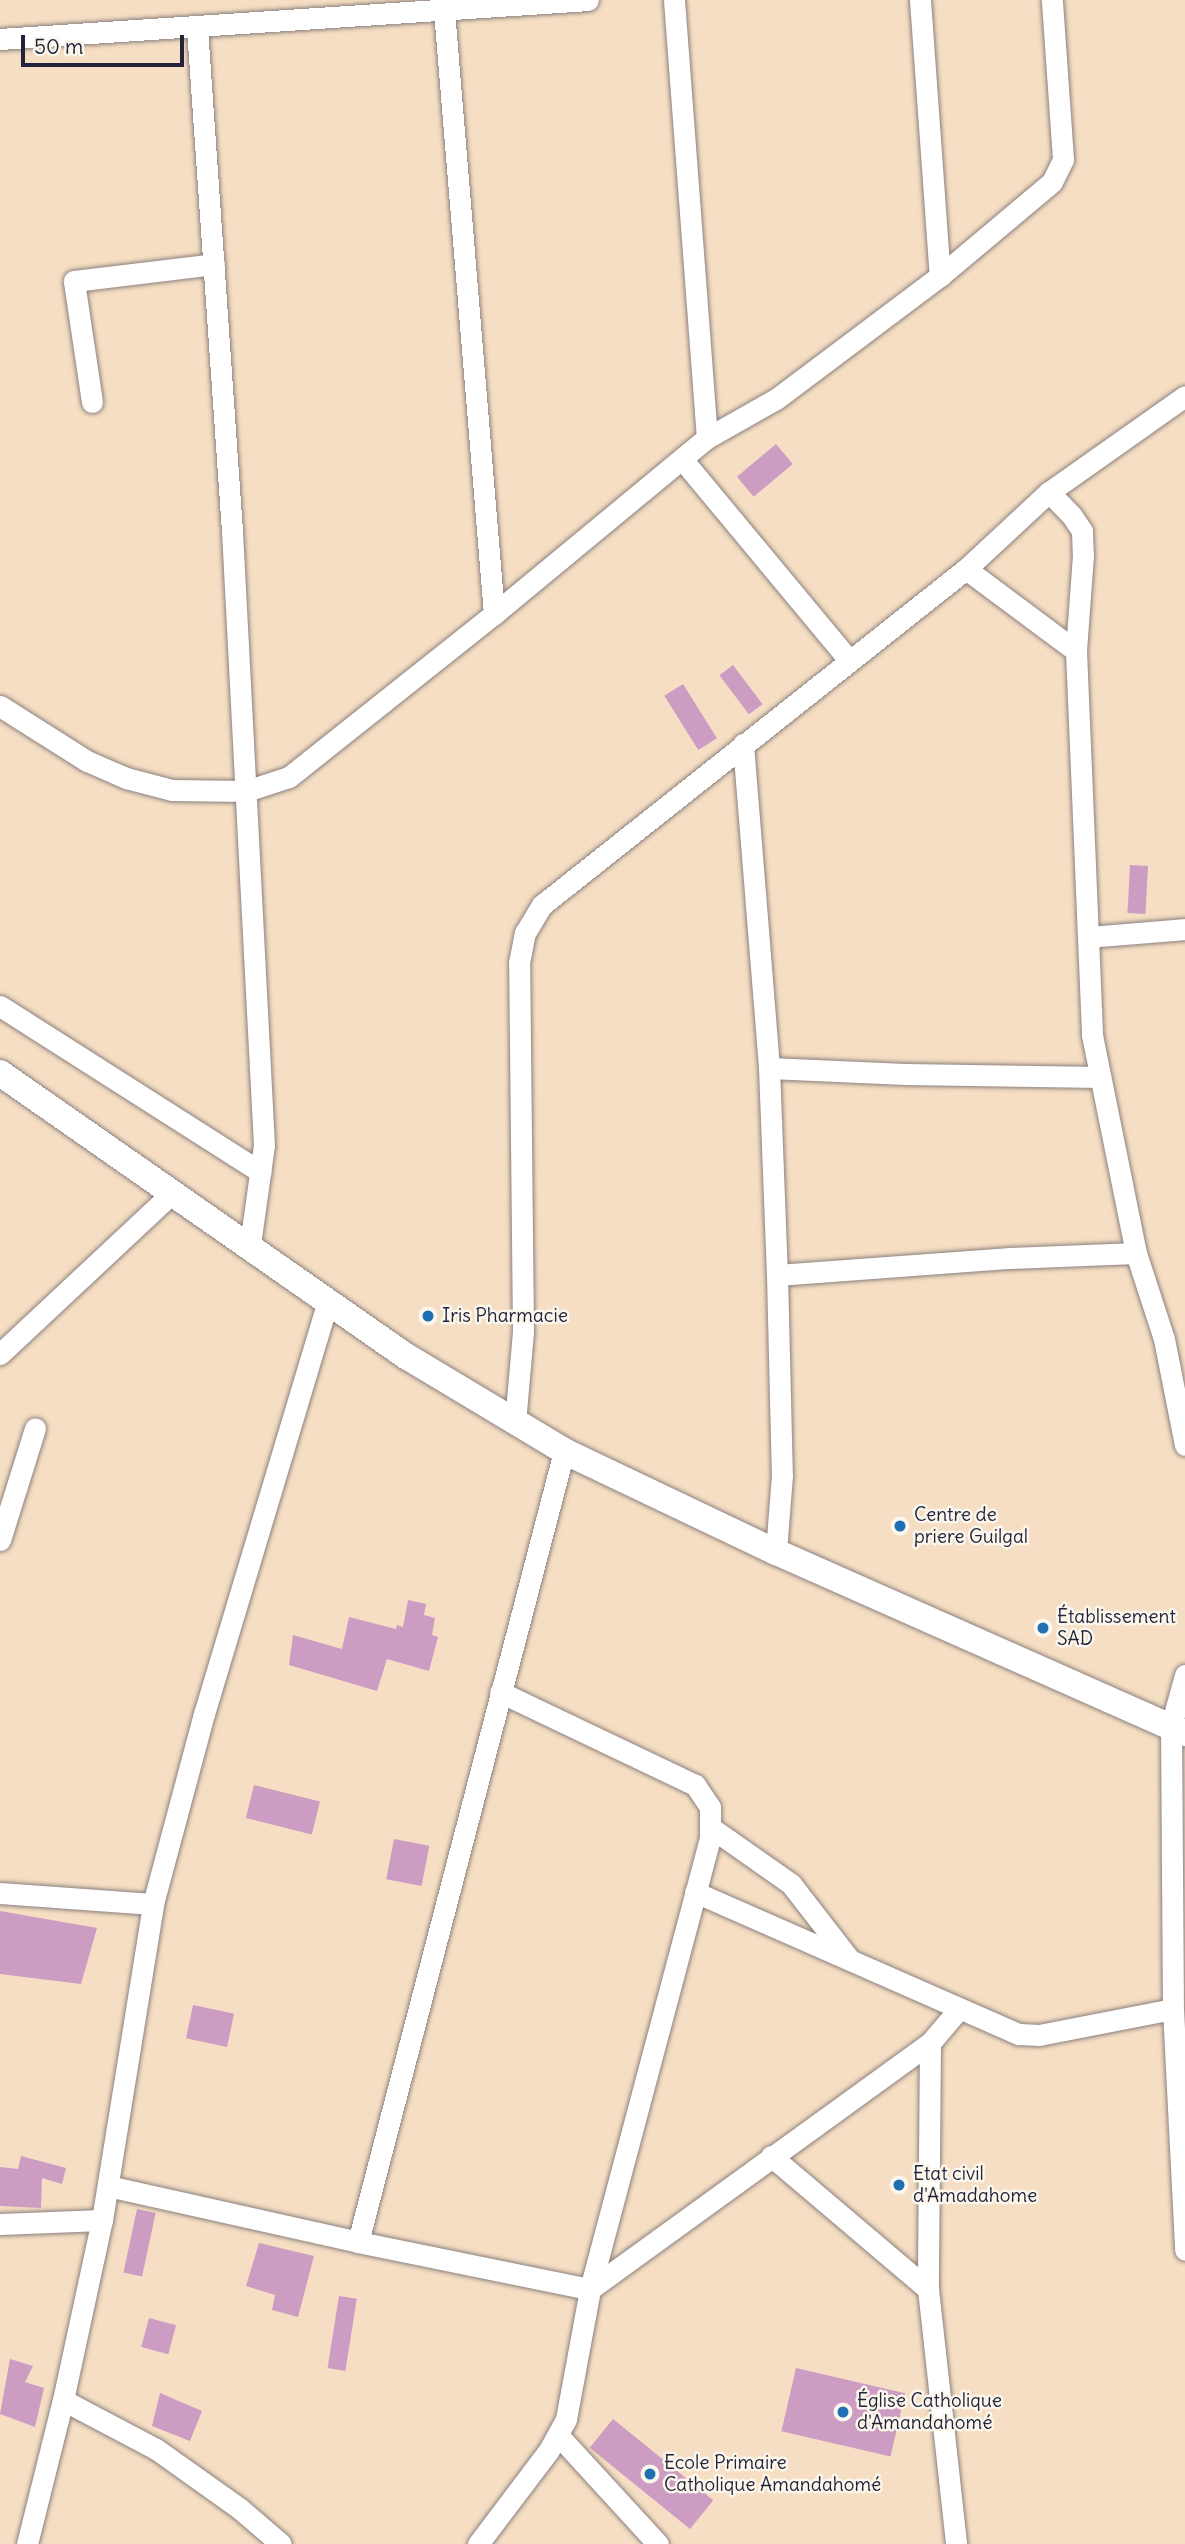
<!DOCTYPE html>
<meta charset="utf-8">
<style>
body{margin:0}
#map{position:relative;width:1185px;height:2544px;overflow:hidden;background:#f5dec3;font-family:Delius,sans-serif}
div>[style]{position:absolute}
.building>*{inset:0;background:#cd9cc2;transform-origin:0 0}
.roads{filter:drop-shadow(0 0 2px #8c807f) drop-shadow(0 0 2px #8c807f)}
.minor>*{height:21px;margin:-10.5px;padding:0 10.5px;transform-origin:10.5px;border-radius:10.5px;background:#fff}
.tertiary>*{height:26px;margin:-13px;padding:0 13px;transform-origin:13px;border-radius:13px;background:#fff}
.dots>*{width:19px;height:19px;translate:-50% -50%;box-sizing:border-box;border:4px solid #fbf7ec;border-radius:50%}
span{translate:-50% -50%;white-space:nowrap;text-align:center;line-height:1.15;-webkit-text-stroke:5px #fbf7ec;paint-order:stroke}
.poi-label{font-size:19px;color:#22223b}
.left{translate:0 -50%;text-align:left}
.scale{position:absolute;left:21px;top:35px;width:163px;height:32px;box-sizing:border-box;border:4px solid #22223b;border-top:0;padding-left:9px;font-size:21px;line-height:24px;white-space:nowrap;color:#22223b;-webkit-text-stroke:5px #fbf7ec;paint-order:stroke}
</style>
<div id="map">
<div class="building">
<div style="left:776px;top:444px;width:26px;height:51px;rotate:50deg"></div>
<div style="left:733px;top:665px;width:49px;height:17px;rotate:53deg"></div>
<div style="left:683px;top:684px;width:64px;height:22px;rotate:58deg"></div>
<div style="left:1130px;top:865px;width:18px;height:48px;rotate:3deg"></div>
<div style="clip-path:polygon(408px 1600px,426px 1604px,424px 1615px,435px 1618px,432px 1635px,438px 1637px,429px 1671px,387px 1659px,377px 1691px,289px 1665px,293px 1635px,342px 1649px,349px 1617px,396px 1629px,397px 1625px,403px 1627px)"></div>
<div style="left:254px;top:1785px;width:68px;height:34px;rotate:14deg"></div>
<div style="left:394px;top:1839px;width:36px;height:41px;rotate:11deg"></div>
<div style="clip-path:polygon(0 1911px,97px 1928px,81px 1984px,0 1974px)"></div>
<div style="left:193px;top:2005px;width:42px;height:34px;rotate:12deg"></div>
<div style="clip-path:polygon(21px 2156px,66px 2168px,62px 2184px,42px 2178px,41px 2208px,0 2206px,0 2167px,18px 2169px)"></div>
<div style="left:137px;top:2209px;width:19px;height:65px;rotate:12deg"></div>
<div style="clip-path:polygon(259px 2243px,314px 2256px,298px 2317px,272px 2310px,275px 2295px,246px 2286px)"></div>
<div style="left:339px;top:2296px;width:18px;height:73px;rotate:9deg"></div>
<div style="left:149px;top:2318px;width:28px;height:30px;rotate:15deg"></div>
<div style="clip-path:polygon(10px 2359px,33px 2366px,25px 2382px,44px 2388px,35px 2427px,0 2414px)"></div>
<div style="left:796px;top:2368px;width:112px;height:65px;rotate:13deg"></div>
<div style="clip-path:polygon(160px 2393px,202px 2411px,190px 2441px,152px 2426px)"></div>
<div style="left:613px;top:2419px;width:129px;height:37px;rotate:39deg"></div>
</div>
<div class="roads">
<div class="minor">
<div style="left:674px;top:0;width:439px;rotate:85.7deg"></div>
<div style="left:920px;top:0;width:277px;rotate:85.9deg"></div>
<div style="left:444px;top:11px;width:605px;rotate:85.26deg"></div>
<div style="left:197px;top:28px;width:504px;rotate:86.02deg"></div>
<div style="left:232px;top:531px;width:615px;rotate:87.02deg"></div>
<div style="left:264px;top:1145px;width:101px;rotate:98deg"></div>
<div style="left:0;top:39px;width:589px;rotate:-3.79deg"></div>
<div style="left:92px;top:402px;width:122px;rotate:-98.5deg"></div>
<div style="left:74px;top:281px;width:141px;rotate:-6.9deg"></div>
<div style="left:682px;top:459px;width:260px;rotate:50.3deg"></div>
<div style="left:1049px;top:492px;width:33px;rotate:46deg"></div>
<div style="left:1072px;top:516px;width:18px;rotate:56deg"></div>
<div style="left:1082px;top:531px;width:24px;rotate:88deg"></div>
<div style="left:1083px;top:555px;width:96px;rotate:94.2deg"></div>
<div style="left:1076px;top:651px;width:384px;rotate:87.6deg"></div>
<div style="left:1092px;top:1035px;width:222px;rotate:78.6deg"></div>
<div style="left:1136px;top:1253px;width:90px;rotate:72deg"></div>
<div style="left:1164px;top:1339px;width:108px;rotate:78.8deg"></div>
<div style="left:966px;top:569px;width:137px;rotate:36.7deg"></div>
<div style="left:0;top:706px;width:103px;rotate:32.3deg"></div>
<div style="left:87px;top:761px;width:43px;rotate:23.6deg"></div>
<div style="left:126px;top:778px;width:48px;rotate:14.6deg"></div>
<div style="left:172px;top:790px;width:74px;rotate:0.8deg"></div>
<div style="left:246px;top:791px;width:45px;rotate:-18deg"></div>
<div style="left:289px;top:777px;width:262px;rotate:-38.5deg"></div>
<div style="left:494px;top:614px;width:276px;rotate:-39.6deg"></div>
<div style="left:707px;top:438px;width:79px;rotate:-29.5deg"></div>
<div style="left:776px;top:399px;width:205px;rotate:-36.9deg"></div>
<div style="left:940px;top:276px;width:146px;rotate:-40deg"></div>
<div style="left:1052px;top:182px;width:25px;rotate:-64deg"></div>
<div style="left:1063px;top:159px;width:159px;rotate:-94deg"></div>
<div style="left:743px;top:744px;width:325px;rotate:85.4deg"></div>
<div style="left:769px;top:1068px;width:207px;rotate:87.8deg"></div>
<div style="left:777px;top:1275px;width:200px;rotate:88.6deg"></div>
<div style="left:782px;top:1475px;width:77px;rotate:94.5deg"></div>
<div style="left:1088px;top:937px;width:97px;rotate:-4.7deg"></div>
<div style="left:0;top:1006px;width:309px;rotate:32.5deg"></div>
<div style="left:769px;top:1068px;width:136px;rotate:2.5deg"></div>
<div style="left:905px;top:1074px;width:195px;rotate:0.9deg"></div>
<div style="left:777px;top:1275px;width:234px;rotate:-4.2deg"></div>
<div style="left:1010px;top:1258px;width:126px;rotate:-2.3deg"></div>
<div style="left:0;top:1354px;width:237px;rotate:-43.1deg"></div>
<div style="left:515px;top:1423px;width:92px;rotate:-85deg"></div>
<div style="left:523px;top:1331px;width:368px;rotate:-90.6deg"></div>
<div style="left:519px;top:963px;width:31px;rotate:-79deg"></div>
<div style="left:525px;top:933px;width:33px;rotate:-59deg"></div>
<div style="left:542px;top:905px;width:541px;rotate:-38.4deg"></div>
<div style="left:966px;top:569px;width:113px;rotate:-42.9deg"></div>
<div style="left:1049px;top:492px;width:166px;rotate:-35.2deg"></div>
<div style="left:0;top:1540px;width:117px;rotate:-72.6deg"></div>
<div style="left:1185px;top:1675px;width:53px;rotate:105.4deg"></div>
<div style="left:1171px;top:1726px;width:283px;rotate:89.6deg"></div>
<div style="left:1173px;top:2009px;width:241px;rotate:87.1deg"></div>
<div style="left:710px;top:1827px;width:99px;rotate:35.1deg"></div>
<div style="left:791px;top:1884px;width:96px;rotate:52.2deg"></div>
<div style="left:695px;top:1892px;width:354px;rotate:23.7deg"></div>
<div style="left:1019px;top:2034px;width:20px;rotate:3deg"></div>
<div style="left:1039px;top:2035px;width:136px;rotate:-11deg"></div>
<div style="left:0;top:1893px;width:153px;rotate:4.1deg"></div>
<div style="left:930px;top:2043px;width:246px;rotate:90.5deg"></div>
<div style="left:928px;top:2289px;width:257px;rotate:83.7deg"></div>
<div style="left:771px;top:2156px;width:206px;rotate:40.3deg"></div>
<div style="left:108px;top:2186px;width:256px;rotate:12.6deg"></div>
<div style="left:358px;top:2242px;width:237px;rotate:11.5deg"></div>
<div style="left:590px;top:2289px;width:420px;rotate:-35.9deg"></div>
<div style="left:930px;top:2043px;width:43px;rotate:-49.7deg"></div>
<div style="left:0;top:2224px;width:102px;rotate:-2.2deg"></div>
<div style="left:358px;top:2242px;width:817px;rotate:-75.4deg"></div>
<div style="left:63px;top:2400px;width:105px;rotate:27.8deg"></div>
<div style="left:156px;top:2449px;width:102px;rotate:35.4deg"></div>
<div style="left:239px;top:2508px;width:55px;rotate:40.6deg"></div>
<div style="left:558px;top:2435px;width:148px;rotate:47.5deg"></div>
<div style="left:27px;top:2544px;width:148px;rotate:-76deg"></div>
<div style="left:63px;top:2400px;width:184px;rotate:-77.8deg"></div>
<div style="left:102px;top:2220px;width:320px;rotate:-80.8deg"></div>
<div style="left:153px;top:1904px;width:197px;rotate:-75deg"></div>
<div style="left:204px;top:1714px;width:431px;rotate:-73.3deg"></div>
<div style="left:478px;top:2544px;width:118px;rotate:-52.9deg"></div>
<div style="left:549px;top:2450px;width:35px;rotate:-61deg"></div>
<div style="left:566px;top:2419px;width:132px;rotate:-79.5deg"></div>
<div style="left:590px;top:2289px;width:468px;rotate:-75.1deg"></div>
<div style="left:710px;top:1837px;width:30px;rotate:-90deg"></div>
<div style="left:710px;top:1807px;width:27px;rotate:-124deg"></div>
<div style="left:695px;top:1785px;width:216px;rotate:-154.5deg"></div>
</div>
<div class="tertiary">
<div style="left:0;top:1073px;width:495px;rotate:34.9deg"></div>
<div style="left:406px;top:1356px;width:184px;rotate:31deg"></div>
<div style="left:564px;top:1451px;width:235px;rotate:25.5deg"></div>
<div style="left:776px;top:1552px;width:447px;rotate:23.9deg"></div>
</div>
</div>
<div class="dots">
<div style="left:428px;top:1316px;background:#1f6fb2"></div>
<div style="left:900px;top:1526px;background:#1f6fb2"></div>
<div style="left:1043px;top:1628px;background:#1f6fb2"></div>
<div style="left:899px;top:2185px;background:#1f6fb2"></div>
<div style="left:843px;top:2412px;background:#1f6fb2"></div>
<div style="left:650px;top:2474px;background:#1f6fb2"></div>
</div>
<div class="poi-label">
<span class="left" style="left:442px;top:1316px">Iris Pharmacie</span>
<span class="left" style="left:914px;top:1526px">Centre de<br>priere Guilgal</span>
<span class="left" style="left:1057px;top:1628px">Établissement<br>SAD</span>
<span class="left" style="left:913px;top:2185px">Etat civil<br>d'Amadahome</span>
<span class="left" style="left:857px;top:2412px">Église Catholique<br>d'Amandahomé</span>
<span class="left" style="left:664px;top:2474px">Ecole Primaire<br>Catholique Amandahomé</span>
</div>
<div class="scale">50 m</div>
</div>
